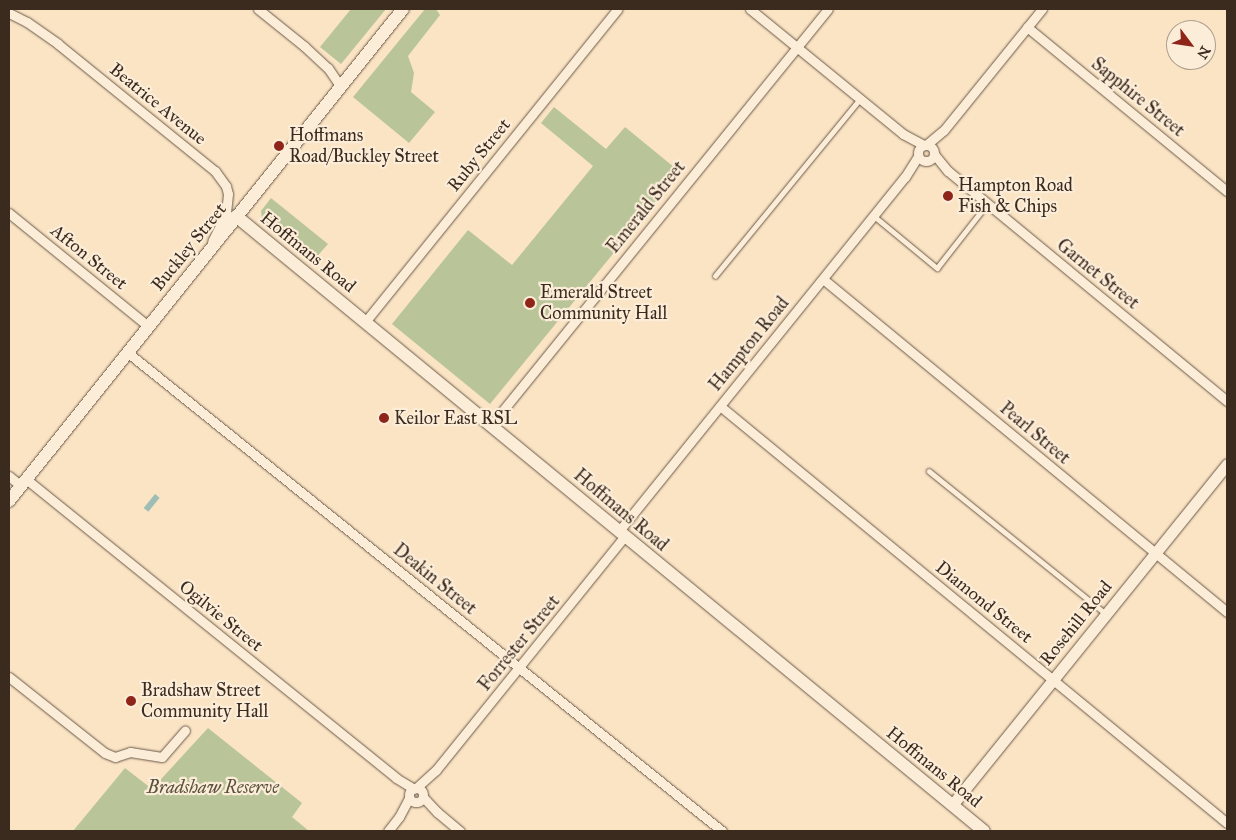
<!DOCTYPE html>
<style>
body{margin:0}
#map{position:relative;width:1236px;height:840px;overflow:hidden;background:#fae4c4;font-family:"IM FELL Great Primer",serif}
div>[style]{position:absolute}
.green>*{inset:0;background:#b9c599}
.water>*{inset:0;background:#9ebeb5;transform-origin:0 0}
.roads{filter:drop-shadow(0 0 1px #6b5848) drop-shadow(0 0 1px #6b5848)}
.service>*{height:4.5px;margin:-2.25px;padding:0 2.25px;transform-origin:2.25px;border-radius:2.25px;background:#fcedd9}
.minor>*{height:9px;margin:-4.5px;padding:0 4.5px;transform-origin:4.5px;border-radius:4.5px;background:#fcedd9}
.minor>.ring{margin:-4.5px;padding:0;box-sizing:content-box;background:none;border:9px solid #fcedd9;border-radius:50%}
.tertiary>*{height:11px;margin:-5.5px;padding:0 5.5px;transform-origin:5.5px;border-radius:5.5px;background:#fcedd9}
.secondary>*{height:12px;margin:-6px;padding:0 6px;transform-origin:6px;border-radius:6px;background:#fcedd9}
.dots>*{width:14px;height:14px;translate:-50% -50%;box-sizing:border-box;border:2px solid #fcedd9;border-radius:50%}
span{translate:-50% -50%;white-space:nowrap;text-align:center;line-height:1.15;-webkit-text-stroke:4.5px #fcedd9;paint-order:stroke}
.street-label{font-size:18px;color:#3b2a1e}
.poi-label{font-size:18px;color:#3b2a1e}
.left{translate:0 -50%;text-align:left}
.park-label{font-size:18px;color:#5a513d;font-style:italic}
.frame{position:absolute;inset:0;border:10px solid #3b2a1e;pointer-events:none}
.north{position:absolute;left:1166px;top:20px;width:50px;height:50px;box-sizing:border-box;background:#fcedd9;border:1px solid #af9f8e;border-radius:50%;rotate:121deg;font-size:14px;font-weight:700;line-height:20px;text-align:center;color:#3b2a1e}
.north::after{content:'';display:block;margin:auto;width:18px;height:22px;background:#8f2418;clip-path:polygon(50% 0,100% 100%,50% 72%,0 100%)}
</style>
<div id="map">
<div class="green">
<div style="clip-path:polygon(351px 9px,386px 9px,341px 64px,320px 47px)"></div>
<div style="clip-path:polygon(425px 9px,436px 9px,440px 15px,408px 56px,414px 73px,411px 92px,435px 112px,409px 143px,353px 97px)"></div>
<div style="clip-path:polygon(554px 107px,606px 149px,625px 127px,680px 172px,490px 404px,392px 324px,468px 230px,512px 265px,593px 166px,541px 123px)"></div>
<div style="clip-path:polygon(271px 198px,328px 244px,313px 261px,262px 219px,261px 211px)"></div>
<div style="clip-path:polygon(208px 728px,302px 803px,292px 817px,309px 831px,73px 831px,125px 768px,152px 789px)"></div>
</div>
<div class="water">
<div style="left:155px;top:494px;width:6px;height:18px;rotate:39deg"></div>
</div>
<div class="roads">
<div class="service">
<div style="left:874px;top:216px;width:82px;rotate:39.5deg"></div>
<div style="left:937px;top:268px;width:81px;rotate:-52deg"></div>
<div style="left:715px;top:276px;width:229px;rotate:-50.7deg"></div>
<div style="left:929px;top:471px;width:226px;rotate:38.9deg"></div>
</div>
<div class="minor">
<div style="left:258px;top:9px;width:59px;rotate:38.8deg"></div>
<div style="left:304px;top:46px;width:33px;rotate:43deg"></div>
<div style="left:328px;top:68px;width:23px;rotate:56deg"></div>
<div style="left:750px;top:9px;width:198px;rotate:39.2deg"></div>
<div style="left:903px;top:134px;width:24px;rotate:28deg"></div>
<div style="left:9px;top:13px;width:20px;rotate:27deg"></div>
<div style="left:27px;top:22px;width:38px;rotate:35deg"></div>
<div style="left:58px;top:44px;width:202px;rotate:39deg"></div>
<div style="left:215px;top:171px;width:19px;rotate:54deg"></div>
<div style="left:226px;top:186px;width:8px;rotate:76deg"></div>
<div style="left:228px;top:194px;width:20px;rotate:96deg"></div>
<div style="left:226px;top:214px;width:30px;rotate:117deg"></div>
<div style="left:1027px;top:27px;width:259px;rotate:39.4deg"></div>
<div class="ring" style="left:918px;top:145px;width:7px;height:7px"></div>
<div style="left:926px;top:145px;width:23px;rotate:-40deg"></div>
<div style="left:944px;top:130px;width:156px;rotate:-51deg"></div>
<div style="left:934px;top:154px;width:22px;rotate:51deg"></div>
<div style="left:948px;top:171px;width:362px;rotate:39.5deg"></div>
<div style="left:9px;top:213px;width:179px;rotate:39.1deg"></div>
<div style="left:823px;top:279px;width:524px;rotate:39.5deg"></div>
<div style="left:365px;top:322px;width:402px;rotate:-51.1deg"></div>
<div style="left:127px;top:352px;width:764px;rotate:38.84deg"></div>
<div style="left:720px;top:406px;width:656px;rotate:39.44deg"></div>
<div style="left:491px;top:425px;width:535px;rotate:-50.99deg"></div>
<div style="left:9px;top:476px;width:16px;rotate:40deg"></div>
<div style="left:26px;top:479px;width:476px;rotate:38.9deg"></div>
<div style="left:396px;top:778px;width:21px;rotate:31deg"></div>
<div style="left:619px;top:531px;width:455px;rotate:-51.1deg"></div>
<div style="left:905px;top:177px;width:25px;rotate:-58deg"></div>
<div style="left:9px;top:677px;width:122px;rotate:38.4deg"></div>
<div style="left:105px;top:753px;width:11px;rotate:22deg"></div>
<div style="left:115px;top:757px;width:16px;rotate:-18deg"></div>
<div style="left:130px;top:752px;width:32px;rotate:9deg"></div>
<div style="left:162px;top:757px;width:35px;rotate:-49deg"></div>
<div class="ring" style="left:409px;top:788px;width:5px;height:5px"></div>
<div style="left:416px;top:788px;width:27px;rotate:-42deg"></div>
<div style="left:436px;top:770px;width:301px;rotate:-51.1deg"></div>
<div style="left:423px;top:797px;width:21px;rotate:47deg"></div>
<div style="left:437px;top:812px;width:30px;rotate:40deg"></div>
<div style="left:388px;top:831px;width:18px;rotate:-52deg"></div>
<div style="left:399px;top:817px;width:21px;rotate:-62deg"></div>
</div>
<div class="tertiary">
<div style="left:952px;top:805px;width:438px;rotate:-51.1deg"></div>
</div>
<div class="secondary">
<div style="left:236px;top:216px;width:968px;rotate:39.43deg"></div>
<div style="left:9px;top:501px;width:630px;rotate:-51.31deg"></div>
</div>
</div>
<div class="dots">
<div style="left:279px;top:146px;background:#8f2418"></div>
<div style="left:948px;top:196px;background:#8f2418"></div>
<div style="left:530px;top:303px;background:#8f2418"></div>
<div style="left:384px;top:418px;background:#8f2418"></div>
<div style="left:131px;top:701px;background:#8f2418"></div>
</div>
<div class="street-label">
<span style="left:1138px;top:97px;rotate:39deg">Sapphire Street</span>
<span style="left:158px;top:104px;rotate:39deg">Beatrice Avenue</span>
<span style="left:479px;top:155px;rotate:-51deg">Ruby Street</span>
<span style="left:646px;top:207px;rotate:-51deg">Emerald Street</span>
<span style="left:189px;top:247px;rotate:-51deg">Buckley Street</span>
<span style="left:308px;top:252px;rotate:39deg">Hoffmans Road</span>
<span style="left:89px;top:257px;rotate:39deg">Afton Street</span>
<span style="left:1098px;top:274px;rotate:39deg">Garnet Street</span>
<span style="left:749px;top:344px;rotate:-51deg">Hampton Road</span>
<span style="left:1035px;top:433px;rotate:40deg">Pearl Street</span>
<span style="left:621px;top:510px;rotate:40deg">Hoffmans Road</span>
<span style="left:435px;top:579px;rotate:39deg">Deakin Street</span>
<span style="left:984px;top:602px;rotate:39deg">Diamond Street</span>
<span style="left:221px;top:616px;rotate:39deg">Ogilvie Street</span>
<span style="left:1076px;top:623px;rotate:-51deg">Rosehill Road</span>
<span style="left:519px;top:643px;rotate:-51deg">Forrester Street</span>
<span style="left:934px;top:767px;rotate:39deg">Hoffmans Road</span>
</div>
<div class="poi-label">
<span class="left" style="left:289px;top:146px">Hoffmans<br>Road/Buckley Street</span>
<span class="left" style="left:958px;top:196px">Hampton Road<br>Fish &amp; Chips</span>
<span class="left" style="left:540px;top:303px">Emerald Street<br>Community Hall</span>
<span class="left" style="left:394px;top:418px">Keilor East RSL</span>
<span class="left" style="left:141px;top:701px">Bradshaw Street<br>Community Hall</span>
</div>
<div class="park-label">
<span style="left:213px;top:787px">Bradshaw Reserve</span>
</div>
<div class="frame"></div>
<div class="north">N</div>
</div>
